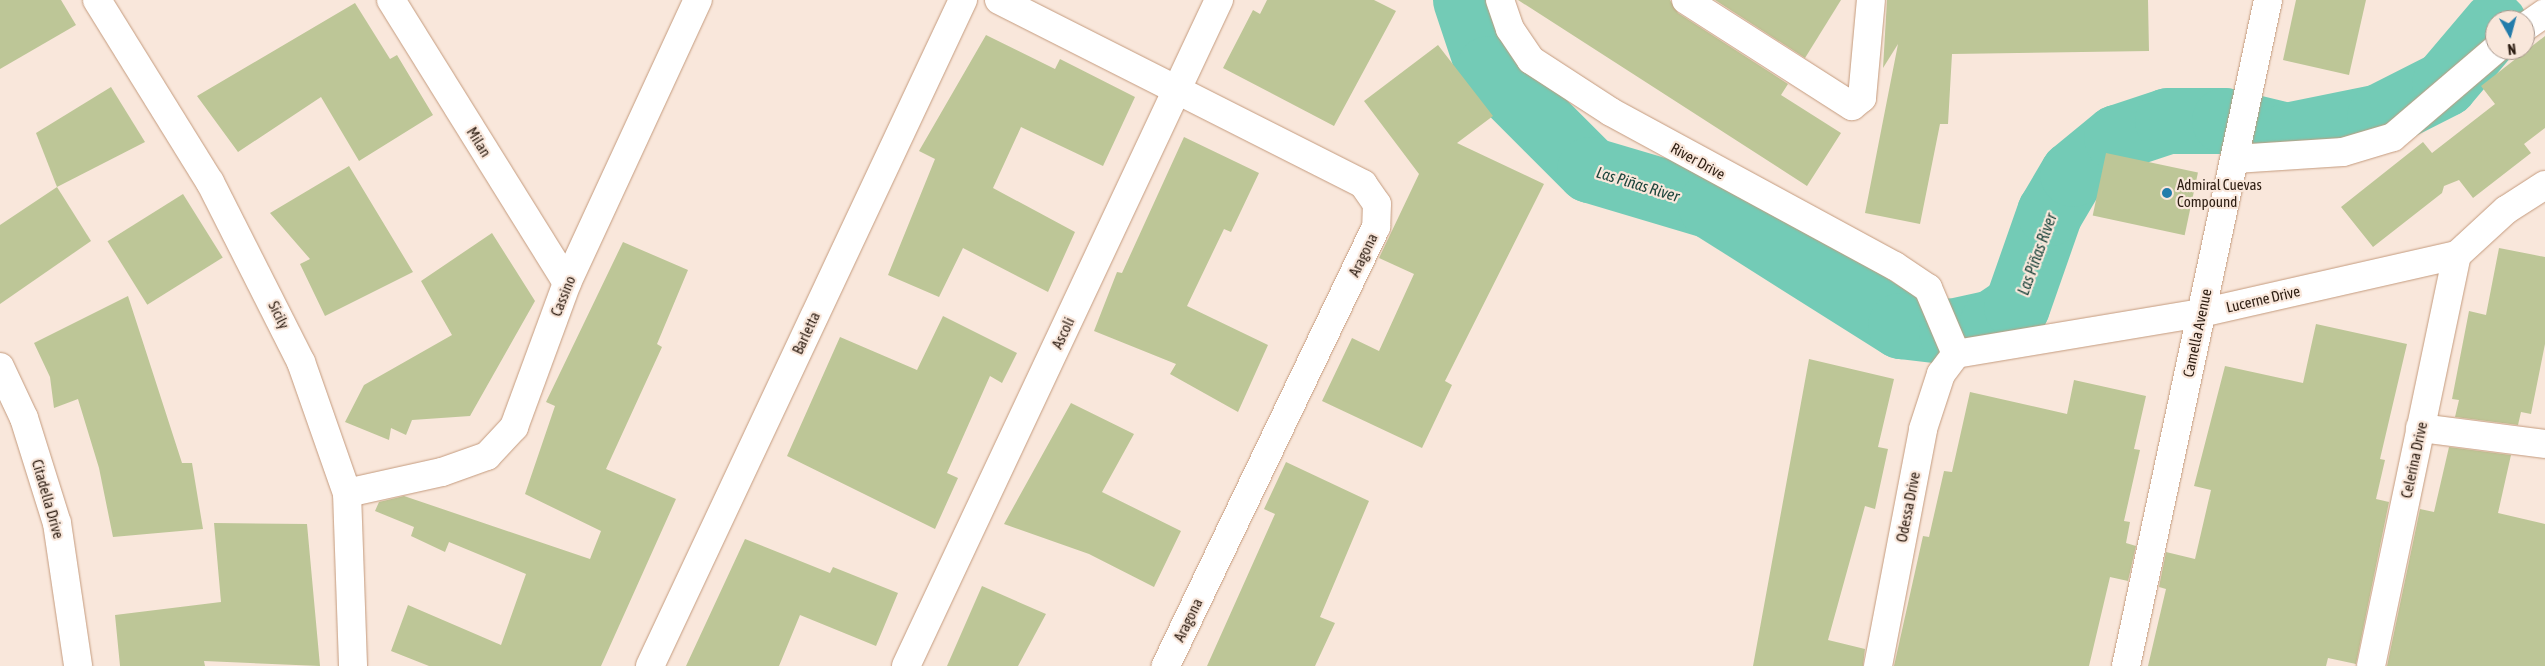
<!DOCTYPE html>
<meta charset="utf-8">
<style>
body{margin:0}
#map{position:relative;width:2545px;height:666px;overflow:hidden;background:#f9e7db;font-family:"Asap Condensed",sans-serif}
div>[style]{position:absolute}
.river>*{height:66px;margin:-33px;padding:0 33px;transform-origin:33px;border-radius:33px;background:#73cbb6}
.building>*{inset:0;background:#bdc697;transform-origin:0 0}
.roads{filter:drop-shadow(0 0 1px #c49b7e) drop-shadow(0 0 1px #c49b7e)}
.minor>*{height:28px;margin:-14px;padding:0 14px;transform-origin:14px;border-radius:14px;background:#fff}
.dots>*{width:14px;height:14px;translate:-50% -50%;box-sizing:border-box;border:2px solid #f9e7db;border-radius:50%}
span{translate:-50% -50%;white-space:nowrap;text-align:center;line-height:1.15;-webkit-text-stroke:4.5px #f9e7db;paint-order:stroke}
.street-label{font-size:15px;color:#2d1d12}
.poi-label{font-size:15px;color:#2d1d12}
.left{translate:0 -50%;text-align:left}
.water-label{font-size:16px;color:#1d453c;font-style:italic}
.north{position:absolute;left:2485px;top:10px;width:50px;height:50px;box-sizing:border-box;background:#f9e7db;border:1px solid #a7968b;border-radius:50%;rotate:173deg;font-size:14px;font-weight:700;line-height:20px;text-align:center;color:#2d1d12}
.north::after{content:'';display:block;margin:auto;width:18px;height:22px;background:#237cab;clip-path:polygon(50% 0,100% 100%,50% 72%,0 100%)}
</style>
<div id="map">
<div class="river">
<div style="left:1466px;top:0;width:73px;rotate:71.6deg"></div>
<div style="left:1489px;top:69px;width:143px;rotate:45deg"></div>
<div style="left:1590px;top:170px;width:126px;rotate:16.6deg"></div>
<div style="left:1711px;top:206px;width:225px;rotate:32.3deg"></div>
<div style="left:1901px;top:326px;width:51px;rotate:6.7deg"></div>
<div style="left:1952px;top:332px;width:42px;rotate:-12.4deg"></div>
<div style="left:1993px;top:323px;width:29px;rotate:-34deg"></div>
<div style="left:2017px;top:307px;width:100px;rotate:-70.7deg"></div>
<div style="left:2050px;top:213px;width:45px;rotate:-59.5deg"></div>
<div style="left:2073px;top:174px;width:57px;rotate:-39.3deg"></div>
<div style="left:2117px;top:138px;width:54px;rotate:-18.4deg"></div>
<div style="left:2168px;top:121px;width:57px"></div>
<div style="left:2225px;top:121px;width:64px;rotate:13.6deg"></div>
<div style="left:2287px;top:136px;width:95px;rotate:-11.5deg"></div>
<div style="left:2380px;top:117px;width:73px;rotate:-26.9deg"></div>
<div style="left:2445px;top:84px;width:77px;rotate:-49.7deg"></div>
</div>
<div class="building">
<div style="clip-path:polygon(0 0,61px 0,76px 25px,0 69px)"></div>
<div style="clip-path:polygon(1267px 0,1374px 0,1396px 11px,1334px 126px,1223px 68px,1253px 10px,1260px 14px)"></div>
<div style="clip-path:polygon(1518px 0,1670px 0,1678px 13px,1788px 84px,1781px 95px,1841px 133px,1807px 186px)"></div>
<div style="clip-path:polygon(1715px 0,1841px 0,1805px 58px)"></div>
<div style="clip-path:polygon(1887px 0,2148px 0,2149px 51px,1952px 54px,1948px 124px,1940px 124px,1920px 224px,1865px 213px,1898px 44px,1883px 68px)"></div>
<div style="clip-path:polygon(2296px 0,2366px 0,2349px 75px,2283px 60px)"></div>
<div style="clip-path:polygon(355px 3px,390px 59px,397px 55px,433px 115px,359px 161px,321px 97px,238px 152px,197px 96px)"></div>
<div style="clip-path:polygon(986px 35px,1055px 69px,1060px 59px,1135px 97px,1103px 166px,1021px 127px,993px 188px,1075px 232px,1048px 292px,963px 248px,939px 297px,888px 275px,935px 159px,919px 151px)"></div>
<div style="clip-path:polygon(2545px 36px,2545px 128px,2524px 144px,2531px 153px,2473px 198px,2459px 180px,2444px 186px,2442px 193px,2373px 247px,2341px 207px,2423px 142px,2432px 153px,2495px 104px,2481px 86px)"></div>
<div style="clip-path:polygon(1438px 45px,1493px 116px,1457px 143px,1544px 184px,1445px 381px,1452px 385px,1422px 448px,1322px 401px,1352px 338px,1379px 351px,1414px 274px,1379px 258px,1419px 174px,1364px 101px)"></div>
<div style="clip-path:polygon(111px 87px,145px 142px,57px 187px,36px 133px)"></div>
<div style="clip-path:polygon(1184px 137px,1259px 173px,1231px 232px,1224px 229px,1187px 306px,1268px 345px,1238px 412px,1170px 374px,1176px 364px,1094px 331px,1117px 272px,1122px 273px)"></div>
<div style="left:2106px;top:153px;width:94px;height:64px;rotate:12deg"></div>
<div style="clip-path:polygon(349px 166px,413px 272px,325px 316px,300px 264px,310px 259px,270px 213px)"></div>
<div style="clip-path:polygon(57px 187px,91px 241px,0 304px,0 225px)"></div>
<div style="left:183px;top:194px;width:75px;height:89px;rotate:58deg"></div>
<div style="clip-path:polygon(492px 233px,535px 301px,470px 416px,412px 420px,406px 435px,391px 428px,389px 440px,345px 422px,364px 385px,452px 335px,421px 281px)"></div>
<div style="clip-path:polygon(623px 242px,688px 270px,657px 344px,662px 347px,606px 469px,676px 499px,601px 666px,429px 666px,391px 651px,408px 605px,501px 645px,526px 574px,449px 542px,445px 552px,411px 536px,414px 527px,375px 511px,379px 502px,404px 496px,590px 559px,601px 531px,525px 494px,555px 406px,546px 402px)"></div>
<div style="clip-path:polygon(2499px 248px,2545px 257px,2545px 344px,2531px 414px,2521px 412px,2518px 425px,2455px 417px,2459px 400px,2452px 399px,2469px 311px,2486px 315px)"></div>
<div style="clip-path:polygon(128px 296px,182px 463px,192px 463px,203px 529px,113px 537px,99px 468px,78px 399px,54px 408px,50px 377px,34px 343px)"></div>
<div style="clip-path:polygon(943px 316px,1017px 353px,1002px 383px,990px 376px,947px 473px,958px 478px,935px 529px,787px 456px,840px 337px,917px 370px)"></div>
<div style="clip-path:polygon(2316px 324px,2407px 344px,2380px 459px,2385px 460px,2376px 499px,2389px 502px,2356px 664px,2328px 658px,2326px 666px,2148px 666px,2166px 589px,2159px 587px,2166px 552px,2195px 559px,2211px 490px,2194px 486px,2225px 366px,2303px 383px)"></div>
<div style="clip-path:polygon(1809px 359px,1894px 379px,1878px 447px,1888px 449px,1875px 509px,1865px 506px,1828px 640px,1865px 649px,1863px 666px,1753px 666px)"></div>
<div style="clip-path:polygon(2074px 380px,2146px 396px,2134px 449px,2140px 450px,2124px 521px,2130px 522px,2126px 543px,2136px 546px,2128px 581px,2110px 577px,2089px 666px,1894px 666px,1923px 536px,1929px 537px,1944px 471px,1952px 472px,1970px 392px,2067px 414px)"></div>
<div style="clip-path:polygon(1071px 403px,1134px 434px,1102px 492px,1181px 531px,1154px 587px,1089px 554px,1004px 524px)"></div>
<div style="clip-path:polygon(2449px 447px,2511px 455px,2498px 513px,2545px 524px,2545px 666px,2387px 666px,2420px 509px,2434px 512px)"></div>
<div style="clip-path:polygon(1286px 462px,1369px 501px,1320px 617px,1335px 623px,1315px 666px,1207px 666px,1275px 514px,1264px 509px)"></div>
<div style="clip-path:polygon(214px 523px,307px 524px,320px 666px,204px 661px,205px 666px,120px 666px,115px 615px,221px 602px)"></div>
<div style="clip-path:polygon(745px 539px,830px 573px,833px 567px,898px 593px,876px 646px,800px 615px,779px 666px,686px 666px)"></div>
<div style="clip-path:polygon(982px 586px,1046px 614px,1018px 666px,947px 666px)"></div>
</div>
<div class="roads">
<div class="minor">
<div style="left:97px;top:0;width:214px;rotate:58.2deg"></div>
<div style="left:210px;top:182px;width:202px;rotate:63.2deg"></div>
<div style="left:301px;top:362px;width:139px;rotate:70.7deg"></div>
<div style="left:347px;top:493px;width:173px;rotate:88deg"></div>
<div style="left:391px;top:0;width:333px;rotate:58.1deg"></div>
<div style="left:999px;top:0;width:408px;rotate:26.8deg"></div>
<div style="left:1363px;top:184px;width:24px;rotate:55deg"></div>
<div style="left:1377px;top:204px;width:23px;rotate:92deg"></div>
<div style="left:1376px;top:227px;width:487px;rotate:115.6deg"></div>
<div style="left:1500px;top:0;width:31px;rotate:71deg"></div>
<div style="left:1510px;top:29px;width:37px;rotate:56deg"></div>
<div style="left:1531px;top:60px;width:95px;rotate:33deg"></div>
<div style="left:1611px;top:112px;width:323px;rotate:28.5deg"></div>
<div style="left:1895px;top:266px;width:40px;rotate:34deg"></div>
<div style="left:1928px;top:288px;width:72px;rotate:67deg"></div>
<div style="left:1686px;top:0;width:197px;rotate:32.6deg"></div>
<div style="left:1852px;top:106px;width:13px;rotate:-39deg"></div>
<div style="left:1862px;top:98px;width:98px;rotate:-84.8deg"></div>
<div style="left:2525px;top:27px;width:24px;rotate:-35deg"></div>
<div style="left:2235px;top:159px;width:108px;rotate:-3.7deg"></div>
<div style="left:2343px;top:152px;width:52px;rotate:-16.7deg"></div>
<div style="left:2393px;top:137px;width:134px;rotate:-40.5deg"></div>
<div style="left:1956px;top:354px;width:248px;rotate:-9.5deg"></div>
<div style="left:2201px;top:313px;width:262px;rotate:-12.8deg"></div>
<div style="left:2457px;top:255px;width:67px;rotate:-42.6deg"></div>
<div style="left:2506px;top:210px;width:46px;rotate:-32.7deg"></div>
<div style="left:0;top:367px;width:56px;rotate:64.8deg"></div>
<div style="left:24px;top:418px;width:110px;rotate:72.6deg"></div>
<div style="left:57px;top:523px;width:145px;rotate:81.6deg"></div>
<div style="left:2420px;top:428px;width:126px;rotate:7.3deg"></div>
<div style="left:347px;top:493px;width:97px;rotate:-12.5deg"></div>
<div style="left:442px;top:472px;width:48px;rotate:-19.6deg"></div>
<div style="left:487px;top:456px;width:40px;rotate:-47deg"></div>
<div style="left:514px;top:427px;width:153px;rotate:-69.8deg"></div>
<div style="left:567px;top:283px;width:312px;rotate:-65.2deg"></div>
<div style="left:650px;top:666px;width:736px;rotate:-64.83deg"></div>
<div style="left:906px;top:666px;width:736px;rotate:-64.83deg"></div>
<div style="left:1878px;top:666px;width:241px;rotate:-79.2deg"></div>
<div style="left:1923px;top:429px;width:58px;rotate:-71.9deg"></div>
<div style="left:1941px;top:374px;width:25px;rotate:-53deg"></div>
<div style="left:2126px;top:666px;width:681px;rotate:-77.96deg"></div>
<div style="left:2371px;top:666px;width:420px;rotate:-78.2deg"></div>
</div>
</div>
<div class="dots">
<div style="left:2167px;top:193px;background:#237cab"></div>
</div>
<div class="street-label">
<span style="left:479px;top:142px;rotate:58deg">Milan</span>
<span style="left:1698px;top:161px;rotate:29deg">River Drive</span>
<span style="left:1363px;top:255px;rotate:-64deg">Aragona</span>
<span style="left:563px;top:296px;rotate:-68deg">Cassino</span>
<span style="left:2263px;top:299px;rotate:-13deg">Lucerne Drive</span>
<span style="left:279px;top:315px;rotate:64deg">Sicily</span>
<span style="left:806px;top:333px;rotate:-65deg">Barletta</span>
<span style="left:1063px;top:333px;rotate:-65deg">Ascoli</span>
<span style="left:2197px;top:333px;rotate:-78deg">Camella Avenue</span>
<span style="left:2414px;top:460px;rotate:-78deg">Celerina Drive</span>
<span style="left:48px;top:499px;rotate:74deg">Citadella Drive</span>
<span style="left:1908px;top:507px;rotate:-79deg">Odessa Drive</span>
<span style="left:1188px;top:620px;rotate:-64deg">Aragona</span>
</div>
<div class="poi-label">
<span class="left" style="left:2177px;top:193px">Admiral Cuevas<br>Compound</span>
</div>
<div class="water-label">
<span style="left:1638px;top:184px;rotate:17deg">Las Piñas River</span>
<span style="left:2037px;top:254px;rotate:-70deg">Las Piñas River</span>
</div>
<div class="north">N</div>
</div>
